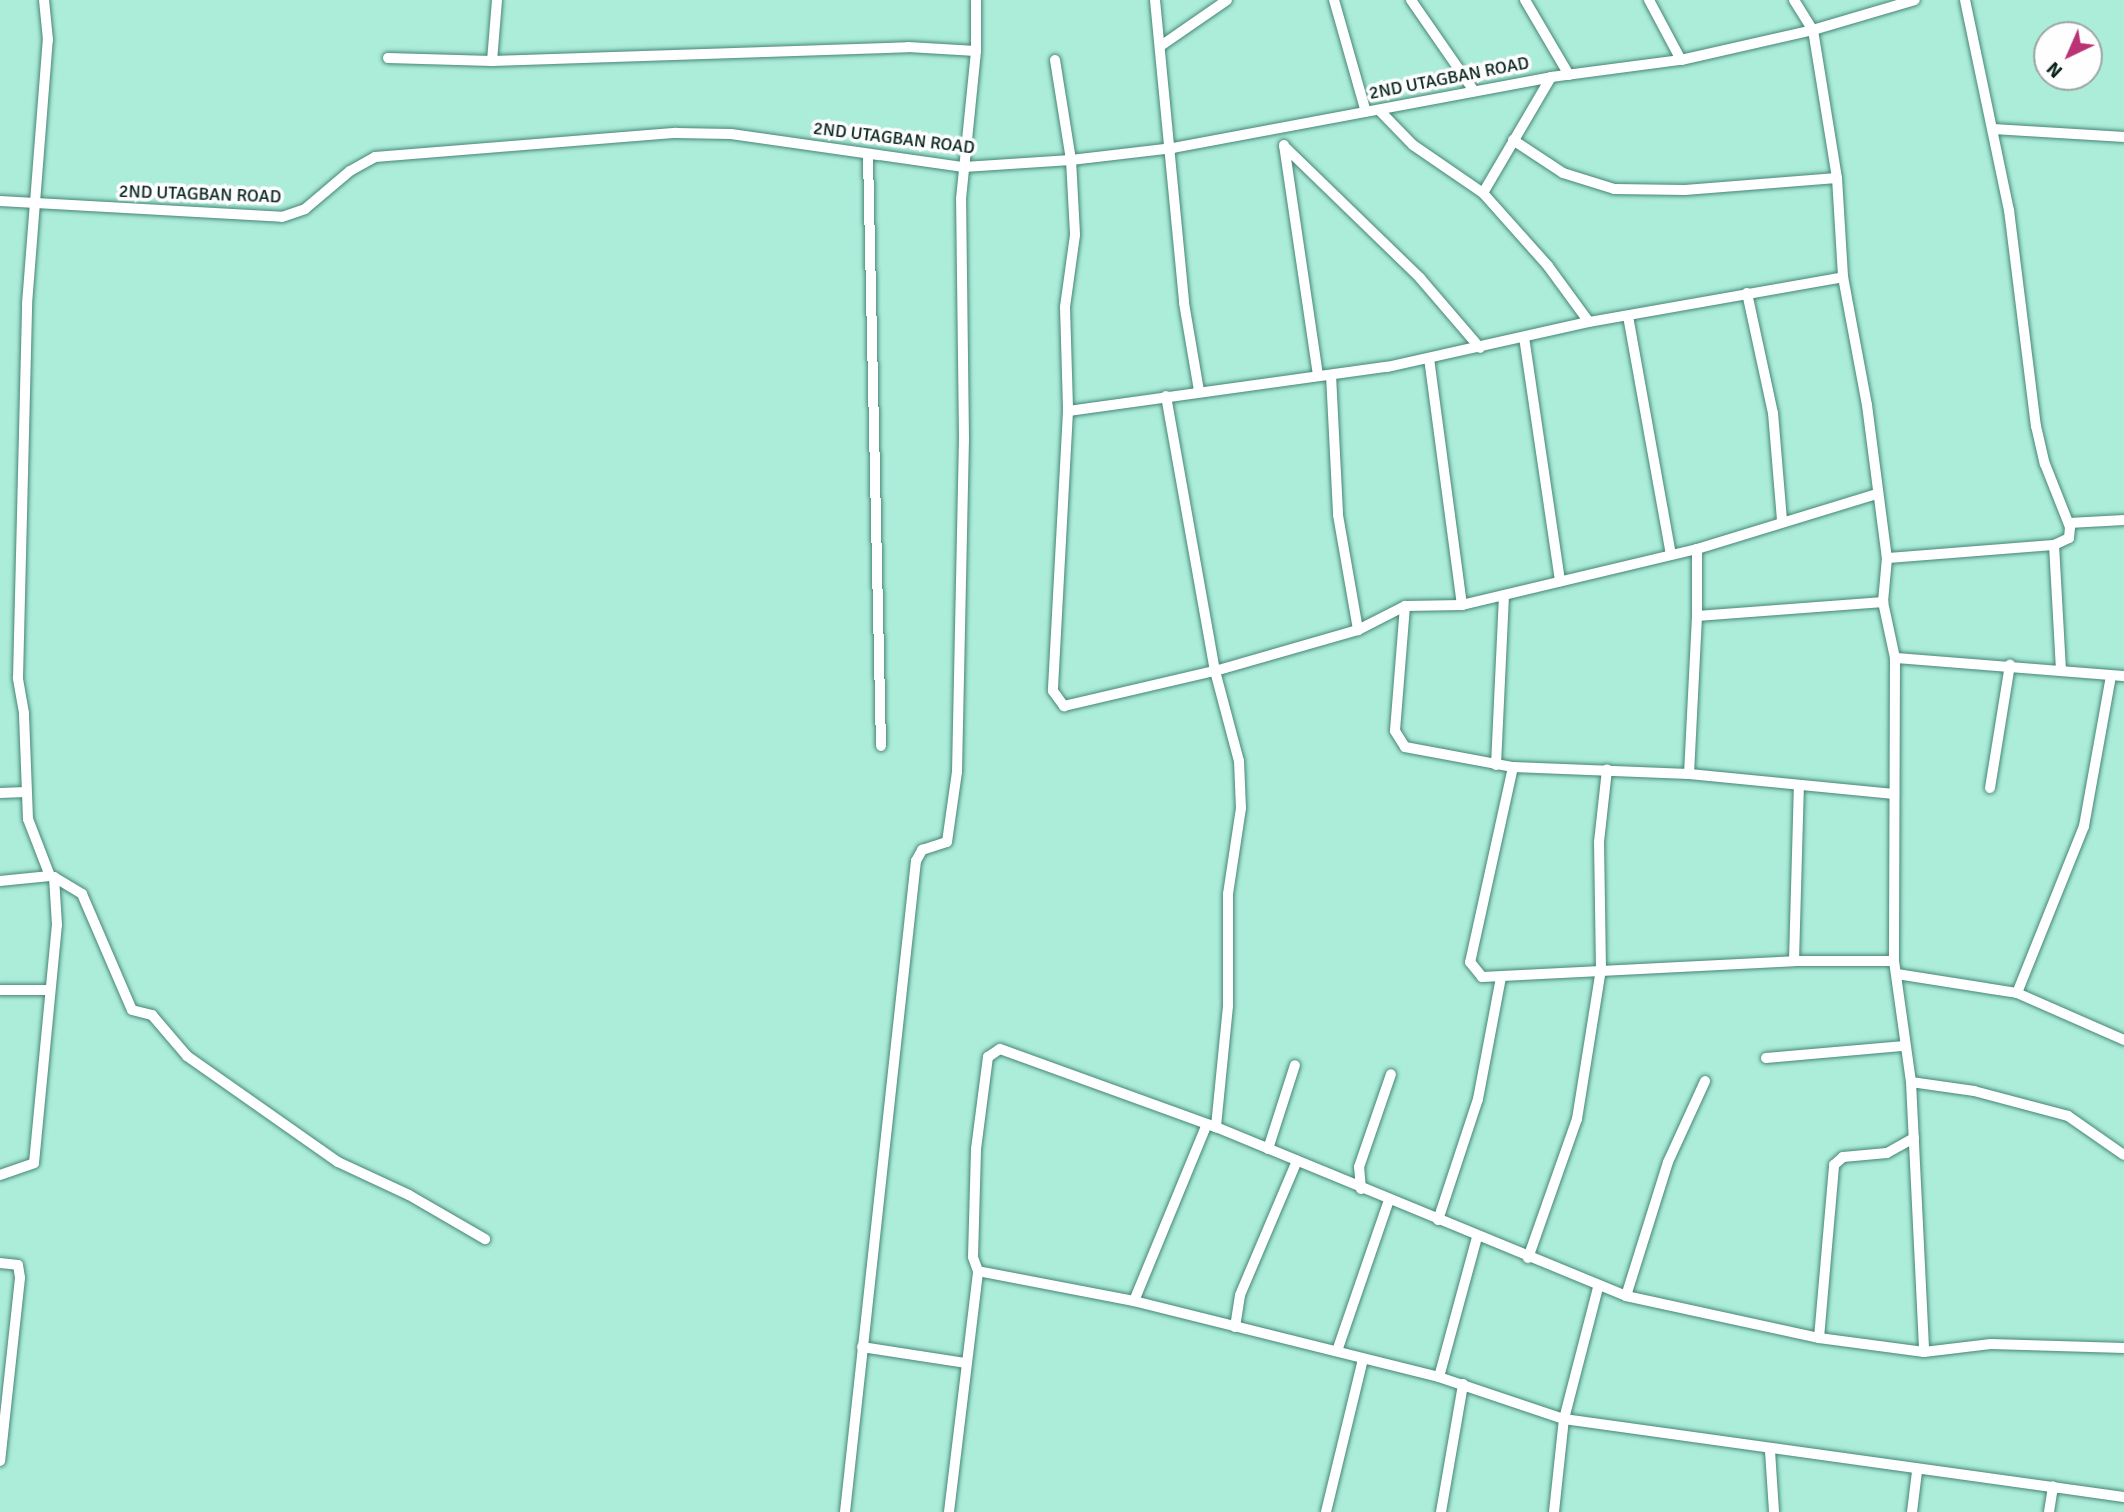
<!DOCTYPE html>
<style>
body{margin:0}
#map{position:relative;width:2124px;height:1512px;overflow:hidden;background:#acedda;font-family:Signika,sans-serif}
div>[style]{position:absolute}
.roads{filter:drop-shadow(0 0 2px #478676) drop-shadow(0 0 2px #478676)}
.minor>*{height:10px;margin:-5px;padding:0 5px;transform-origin:5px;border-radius:5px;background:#fff}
span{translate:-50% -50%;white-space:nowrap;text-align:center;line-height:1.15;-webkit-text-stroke:7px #fefefe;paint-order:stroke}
.street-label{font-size:18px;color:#09251e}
.north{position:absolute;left:2033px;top:21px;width:70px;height:70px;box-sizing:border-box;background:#fefefe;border:2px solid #9ca7a4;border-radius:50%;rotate:224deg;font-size:19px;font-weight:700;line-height:28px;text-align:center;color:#09251e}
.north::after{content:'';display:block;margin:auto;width:24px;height:32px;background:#ba3375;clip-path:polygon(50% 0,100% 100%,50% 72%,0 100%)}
</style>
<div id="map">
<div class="roads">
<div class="minor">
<div style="left:1155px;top:0;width:304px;rotate:84.5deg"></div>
<div style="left:1184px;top:303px;width:89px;rotate:80.3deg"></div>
<div style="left:1334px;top:0;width:116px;rotate:74.1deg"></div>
<div style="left:1411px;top:0;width:111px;rotate:55.3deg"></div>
<div style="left:1525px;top:0;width:87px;rotate:59.6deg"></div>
<div style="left:1649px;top:0;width:68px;rotate:61.9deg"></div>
<div style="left:1794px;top:0;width:36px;rotate:58deg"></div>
<div style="left:1813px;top:30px;width:150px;rotate:80.8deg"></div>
<div style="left:1837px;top:178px;width:99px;rotate:86.5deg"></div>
<div style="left:1843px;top:277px;width:130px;rotate:79.4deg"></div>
<div style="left:1867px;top:405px;width:154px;rotate:82.6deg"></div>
<div style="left:1887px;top:558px;width:44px;rotate:95.2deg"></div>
<div style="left:1883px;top:602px;width:57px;rotate:77.9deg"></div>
<div style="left:1895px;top:658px;width:303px;rotate:90.2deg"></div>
<div style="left:1894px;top:961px;width:122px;rotate:82deg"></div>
<div style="left:1911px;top:1082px;width:270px;rotate:87.2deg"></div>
<div style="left:1965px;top:0;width:215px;rotate:78.2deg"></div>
<div style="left:2009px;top:210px;width:218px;rotate:82.9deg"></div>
<div style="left:2036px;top:426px;width:39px;rotate:77deg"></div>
<div style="left:2045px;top:464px;width:68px;rotate:68.4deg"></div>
<div style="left:2070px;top:527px;width:11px;rotate:95deg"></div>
<div style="left:2069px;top:538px;width:17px;rotate:155deg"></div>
<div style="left:2054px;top:545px;width:125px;rotate:86.8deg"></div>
<div style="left:1162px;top:45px;width:79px;rotate:-34.7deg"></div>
<div style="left:388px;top:58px;width:104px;rotate:1.7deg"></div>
<div style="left:492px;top:61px;width:416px;rotate:-1.9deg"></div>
<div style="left:908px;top:47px;width:68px;rotate:3.4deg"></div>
<div style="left:1055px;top:60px;width:101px;rotate:80.9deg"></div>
<div style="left:1071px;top:160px;width:75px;rotate:86.9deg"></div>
<div style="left:1075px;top:235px;width:73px;rotate:97.9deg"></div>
<div style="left:1065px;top:307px;width:104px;rotate:88.3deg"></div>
<div style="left:1068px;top:411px;width:280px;rotate:93.1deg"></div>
<div style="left:1053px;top:691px;width:19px;rotate:54deg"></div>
<div style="left:1064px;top:706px;width:155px;rotate:-13.1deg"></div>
<div style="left:1215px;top:671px;width:149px;rotate:-16deg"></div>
<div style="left:1358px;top:630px;width:53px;rotate:-27.1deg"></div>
<div style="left:1405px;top:606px;width:57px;rotate:-1deg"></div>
<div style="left:1462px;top:605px;width:242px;rotate:-13.4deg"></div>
<div style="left:1697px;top:549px;width:188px;rotate:-17deg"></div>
<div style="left:492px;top:61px;width:61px;rotate:-85.3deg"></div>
<div style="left:1380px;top:111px;width:47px;rotate:45.9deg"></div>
<div style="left:1413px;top:145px;width:85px;rotate:34.4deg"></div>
<div style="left:1483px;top:193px;width:134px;rotate:-59.6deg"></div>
<div style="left:1994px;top:129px;width:130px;rotate:3.5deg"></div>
<div style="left:1513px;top:140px;width:60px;rotate:33.4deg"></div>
<div style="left:1563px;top:173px;width:53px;rotate:17.4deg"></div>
<div style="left:1614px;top:189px;width:71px;rotate:0.8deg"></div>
<div style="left:1685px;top:190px;width:152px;rotate:-4.5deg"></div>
<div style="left:1284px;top:145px;width:233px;rotate:81.6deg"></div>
<div style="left:1284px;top:146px;width:190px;rotate:44.1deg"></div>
<div style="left:1420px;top:278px;width:92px;rotate:49.4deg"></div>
<div style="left:868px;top:156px;width:590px;rotate:88.74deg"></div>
<div style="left:1483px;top:193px;width:98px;rotate:48.3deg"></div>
<div style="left:1548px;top:266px;width:69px;rotate:53.8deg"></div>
<div style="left:0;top:201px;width:282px;rotate:3.2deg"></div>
<div style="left:282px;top:217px;width:24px;rotate:-19deg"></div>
<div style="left:305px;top:209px;width:59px;rotate:-40.2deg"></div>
<div style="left:350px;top:171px;width:29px;rotate:-29deg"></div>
<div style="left:375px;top:157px;width:302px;rotate:-4.6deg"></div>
<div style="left:676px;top:133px;width:55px;rotate:1deg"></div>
<div style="left:731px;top:134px;width:235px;rotate:8.1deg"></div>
<div style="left:964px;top:167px;width:107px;rotate:-3.7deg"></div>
<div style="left:1071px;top:160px;width:103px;rotate:-6.7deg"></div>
<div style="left:1173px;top:148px;width:385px;rotate:-10.6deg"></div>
<div style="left:1551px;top:77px;width:131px;rotate:-7.5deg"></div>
<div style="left:1681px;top:60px;width:135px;rotate:-12.8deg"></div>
<div style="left:1813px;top:30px;width:106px;rotate:-16.4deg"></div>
<div style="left:1747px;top:293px;width:123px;rotate:77.8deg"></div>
<div style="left:1773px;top:413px;width:107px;rotate:85.2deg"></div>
<div style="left:1628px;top:316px;width:242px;rotate:79.8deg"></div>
<div style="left:1524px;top:337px;width:247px;rotate:81.6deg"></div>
<div style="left:1429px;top:358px;width:249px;rotate:82.4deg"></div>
<div style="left:1331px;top:375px;width:140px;rotate:87.1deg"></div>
<div style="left:1338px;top:515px;width:117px;rotate:80.1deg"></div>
<div style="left:1166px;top:396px;width:279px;rotate:79.9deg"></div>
<div style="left:1215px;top:671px;width:93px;rotate:75.1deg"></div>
<div style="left:1239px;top:761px;width:47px;rotate:87.6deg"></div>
<div style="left:1241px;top:808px;width:87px;rotate:98.6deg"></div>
<div style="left:1228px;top:894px;width:112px;rotate:90deg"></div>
<div style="left:1228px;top:1006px;width:122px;rotate:95.7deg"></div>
<div style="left:1068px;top:411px;width:322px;rotate:-7.9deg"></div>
<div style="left:1387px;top:367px;width:207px;rotate:-12.6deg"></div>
<div style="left:1589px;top:322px;width:258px;rotate:-10deg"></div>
<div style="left:2069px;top:523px;width:55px;rotate:-3.1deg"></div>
<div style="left:1697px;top:549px;width:67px;rotate:90deg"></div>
<div style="left:1697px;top:616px;width:187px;rotate:-4.3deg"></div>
<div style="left:1887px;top:558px;width:168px;rotate:-4.5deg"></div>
<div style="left:1405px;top:606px;width:125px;rotate:94.6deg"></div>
<div style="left:1395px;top:731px;width:19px;rotate:58deg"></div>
<div style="left:1405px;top:747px;width:110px;rotate:10.5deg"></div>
<div style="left:1513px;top:767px;width:176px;rotate:2.3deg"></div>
<div style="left:1689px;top:774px;width:206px;rotate:5.6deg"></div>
<div style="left:1895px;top:658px;width:230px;rotate:4.5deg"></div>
<div style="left:1496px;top:765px;width:170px;rotate:-87.3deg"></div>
<div style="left:1513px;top:767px;width:200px;rotate:102.4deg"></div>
<div style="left:1470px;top:962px;width:19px;rotate:51deg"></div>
<div style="left:1482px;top:977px;width:312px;rotate:-2.9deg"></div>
<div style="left:1794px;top:961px;width:100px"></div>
<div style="left:1689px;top:774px;width:158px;rotate:-87.1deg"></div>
<div style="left:1990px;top:788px;width:125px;rotate:-80.8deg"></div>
<div style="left:0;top:793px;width:26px;rotate:-2deg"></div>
<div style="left:54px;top:877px;width:33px;rotate:31deg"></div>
<div style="left:82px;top:894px;width:126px;rotate:66.7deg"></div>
<div style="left:132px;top:1010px;width:21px;rotate:14deg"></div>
<div style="left:152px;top:1015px;width:54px;rotate:49.5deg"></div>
<div style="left:187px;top:1056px;width:184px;rotate:35.1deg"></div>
<div style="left:338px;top:1162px;width:78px;rotate:24.9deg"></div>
<div style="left:409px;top:1195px;width:88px;rotate:30.1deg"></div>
<div style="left:0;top:881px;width:50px;rotate:-5.7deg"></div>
<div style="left:1794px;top:961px;width:176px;rotate:-88.4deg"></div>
<div style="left:1897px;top:974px;width:121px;rotate:9deg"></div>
<div style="left:2017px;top:993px;width:117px;rotate:23.7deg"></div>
<div style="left:0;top:990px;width:48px"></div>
<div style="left:2017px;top:993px;width:180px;rotate:-68.1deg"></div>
<div style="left:2084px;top:826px;width:152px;rotate:-79.8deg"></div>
<div style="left:1766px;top:1058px;width:139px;rotate:-5deg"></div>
<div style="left:1911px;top:1082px;width:64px;rotate:8.1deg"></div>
<div style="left:1974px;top:1091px;width:97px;rotate:14.9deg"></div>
<div style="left:2068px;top:1116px;width:68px;rotate:34.9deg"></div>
<div style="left:1268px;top:1149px;width:88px;rotate:-72.2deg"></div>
<div style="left:0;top:1175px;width:36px;rotate:-19deg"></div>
<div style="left:34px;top:1163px;width:239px;rotate:-84.5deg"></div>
<div style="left:57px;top:925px;width:48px;rotate:-93.6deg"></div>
<div style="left:54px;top:877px;width:4px;rotate:-166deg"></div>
<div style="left:50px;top:876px;width:61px;rotate:-111.1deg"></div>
<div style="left:28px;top:819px;width:106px;rotate:-92.2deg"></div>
<div style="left:24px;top:713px;width:36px;rotate:-100deg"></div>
<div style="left:18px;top:678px;width:374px;rotate:-88.6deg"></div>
<div style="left:27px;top:304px;width:265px;rotate:-85.5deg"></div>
<div style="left:48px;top:40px;width:40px;rotate:-95.7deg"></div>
<div style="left:1361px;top:1189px;width:22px;rotate:-95deg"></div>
<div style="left:1359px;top:1167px;width:98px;rotate:-71deg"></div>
<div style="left:1438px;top:1220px;width:127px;rotate:-71.7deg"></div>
<div style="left:1478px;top:1099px;width:124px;rotate:-79.3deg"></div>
<div style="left:1528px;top:1258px;width:147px;rotate:-70.6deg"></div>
<div style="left:1577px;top:1119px;width:152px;rotate:-80.9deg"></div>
<div style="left:1601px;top:969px;width:127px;rotate:-90.9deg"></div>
<div style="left:1599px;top:842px;width:73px;rotate:-83.7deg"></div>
<div style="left:0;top:1263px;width:18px;rotate:6deg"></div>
<div style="left:18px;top:1265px;width:13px;rotate:81deg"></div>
<div style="left:20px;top:1278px;width:184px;rotate:96.2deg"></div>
<div style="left:978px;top:1271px;width:159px;rotate:10.9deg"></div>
<div style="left:1134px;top:1301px;width:314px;rotate:14deg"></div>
<div style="left:1439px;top:1377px;width:132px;rotate:18.6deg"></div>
<div style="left:1564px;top:1419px;width:565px;rotate:7.93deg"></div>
<div style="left:1626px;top:1296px;width:140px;rotate:-72.6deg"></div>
<div style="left:1668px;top:1162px;width:89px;rotate:-65.4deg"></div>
<div style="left:1134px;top:1301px;width:191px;rotate:-67.6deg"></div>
<div style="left:1235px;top:1327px;width:32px;rotate:-81deg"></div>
<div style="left:1240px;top:1295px;width:146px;rotate:-67deg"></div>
<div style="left:1819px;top:1338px;width:174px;rotate:-85deg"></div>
<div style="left:1834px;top:1165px;width:12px;rotate:-42deg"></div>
<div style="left:1843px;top:1157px;width:44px;rotate:-5.2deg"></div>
<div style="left:1887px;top:1153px;width:31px;rotate:-29deg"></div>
<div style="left:862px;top:1347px;width:104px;rotate:8.8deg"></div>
<div style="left:1337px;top:1351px;width:160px;rotate:-71deg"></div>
<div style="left:1439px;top:1377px;width:145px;rotate:-74.8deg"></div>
<div style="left:1770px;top:1451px;width:61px;rotate:86.2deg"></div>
<div style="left:845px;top:1512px;width:655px;rotate:-83.78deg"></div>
<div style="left:916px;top:861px;width:13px;rotate:-61deg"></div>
<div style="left:922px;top:850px;width:26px;rotate:-18deg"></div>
<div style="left:947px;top:842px;width:71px;rotate:-81.9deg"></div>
<div style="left:957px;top:772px;width:333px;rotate:-88.8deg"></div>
<div style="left:964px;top:439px;width:240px;rotate:-90.7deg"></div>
<div style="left:961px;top:199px;width:149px;rotate:-84.2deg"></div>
<div style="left:976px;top:51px;width:51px;rotate:-90deg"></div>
<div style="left:949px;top:1512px;width:243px;rotate:-83.1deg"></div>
<div style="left:978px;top:1271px;width:15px;rotate:-110deg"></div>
<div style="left:973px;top:1257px;width:108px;rotate:-88.4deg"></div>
<div style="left:976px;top:1149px;width:93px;rotate:-82.6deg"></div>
<div style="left:988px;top:1057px;width:14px;rotate:-34deg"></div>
<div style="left:1000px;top:1049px;width:230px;rotate:19.9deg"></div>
<div style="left:1216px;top:1127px;width:443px;rotate:22.4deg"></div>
<div style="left:1626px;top:1296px;width:198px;rotate:12.3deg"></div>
<div style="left:1819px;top:1338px;width:106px;rotate:7.6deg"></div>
<div style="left:1924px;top:1352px;width:67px;rotate:-6.8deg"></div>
<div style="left:1991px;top:1344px;width:133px;rotate:1.7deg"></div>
<div style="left:1326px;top:1512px;width:157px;rotate:-76.4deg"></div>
<div style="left:1441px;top:1512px;width:130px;rotate:-80.2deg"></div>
<div style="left:1554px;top:1512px;width:94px;rotate:-83.9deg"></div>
<div style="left:1564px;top:1419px;width:135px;rotate:-75.5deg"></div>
<div style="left:1912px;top:1512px;width:41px;rotate:-83deg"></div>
<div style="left:2049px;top:1512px;width:26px;rotate:-81deg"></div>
</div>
</div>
<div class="street-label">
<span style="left:1449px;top:78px;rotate:-11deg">2ND UTAGBAN ROAD</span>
<span style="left:894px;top:138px;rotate:7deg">2ND UTAGBAN ROAD</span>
<span style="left:200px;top:194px;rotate:2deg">2ND UTAGBAN ROAD</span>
</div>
<div class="north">N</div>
</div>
